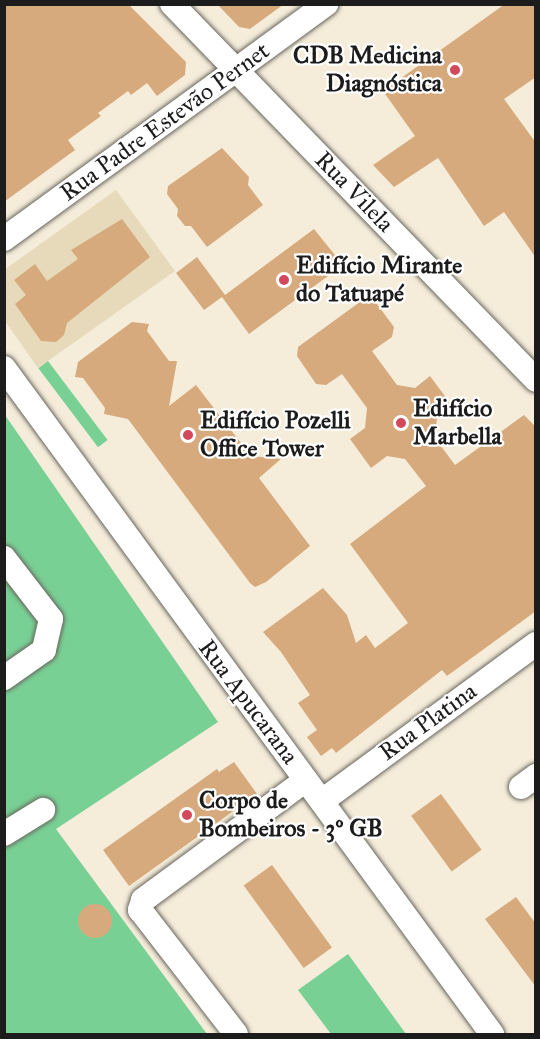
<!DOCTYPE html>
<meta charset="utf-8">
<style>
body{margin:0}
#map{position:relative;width:540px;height:1039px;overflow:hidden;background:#f5edda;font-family:"IM FELL Great Primer",serif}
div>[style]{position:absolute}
.built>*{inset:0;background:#e7daba}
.green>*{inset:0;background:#79d095;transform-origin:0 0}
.building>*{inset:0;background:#d6aa7d;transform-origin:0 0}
.round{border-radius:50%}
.roads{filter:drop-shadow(0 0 2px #68655e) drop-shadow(0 0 2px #68655e)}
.minor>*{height:24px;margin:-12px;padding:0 12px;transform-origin:12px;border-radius:12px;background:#fff}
.dots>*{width:16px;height:16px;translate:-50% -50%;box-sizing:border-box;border:3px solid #fff;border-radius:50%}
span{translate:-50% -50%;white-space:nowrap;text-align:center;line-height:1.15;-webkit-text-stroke:4.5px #fff;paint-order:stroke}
.poi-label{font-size:24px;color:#1c1c1c;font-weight:700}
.right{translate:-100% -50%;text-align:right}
.left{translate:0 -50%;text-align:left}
.street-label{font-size:24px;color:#1c1c1c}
.frame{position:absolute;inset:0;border:6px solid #1c1c1c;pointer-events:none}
</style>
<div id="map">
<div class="built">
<div style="clip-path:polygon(116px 190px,175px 271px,38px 368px,5px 321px,4px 270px)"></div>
</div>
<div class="green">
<div style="left:48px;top:361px;width:99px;height:12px;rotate:53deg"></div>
<div style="clip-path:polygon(5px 415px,218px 722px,56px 829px,207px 1034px,5px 1034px)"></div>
<div style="clip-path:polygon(348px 954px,406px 1034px,331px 1034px,298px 990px)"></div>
</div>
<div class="building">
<div style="clip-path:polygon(4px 4px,128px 4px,186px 62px,185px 75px,157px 96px,147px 83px,131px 95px,128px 91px,98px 113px,101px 116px,68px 140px,75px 150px,4px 202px)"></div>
<div style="clip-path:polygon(217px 4px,284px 4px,250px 29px,239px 27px)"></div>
<div style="clip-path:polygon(505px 4px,536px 4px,536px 77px,504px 99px,536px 143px,536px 258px,504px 212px,484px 226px,438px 158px,394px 187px,373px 165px,415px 136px,383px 91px)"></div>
<div style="clip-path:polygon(222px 148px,249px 177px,248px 185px,263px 205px,207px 247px,191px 226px,185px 226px,177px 216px,178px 209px,167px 194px,168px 186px)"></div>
<div style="clip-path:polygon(122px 219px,150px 257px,67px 323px,64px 335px,56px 342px,41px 341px,15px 304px,26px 295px,14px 280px,35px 264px,47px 281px,78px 259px,71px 250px)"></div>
<div style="clip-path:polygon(314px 229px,343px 265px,249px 334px,222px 297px,204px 310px,176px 273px,197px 257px,225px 295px)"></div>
<div style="clip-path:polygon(364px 299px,374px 300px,394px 327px,392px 337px,372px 351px,397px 385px,415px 388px,430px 376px,453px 407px,437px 418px,435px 438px,455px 465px,524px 415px,536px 427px,536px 611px,447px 676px,442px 670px,336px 753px,332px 748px,321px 756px,307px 737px,317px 730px,298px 703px,310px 695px,281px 652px,263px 632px,323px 588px,347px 615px,356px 643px,366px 635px,375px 648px,408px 623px,350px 544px,426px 486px,405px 459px,387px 456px,371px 468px,350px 439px,365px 428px,367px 408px,342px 374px,326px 385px,316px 384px,297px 356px,298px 347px)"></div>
<div style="clip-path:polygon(132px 322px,149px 324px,147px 331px,169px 361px,177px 361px,169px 406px,196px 385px,251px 456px,281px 459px,259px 478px,310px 546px,266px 582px,255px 587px,250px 583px,128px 419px,104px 414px,105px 408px,83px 378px,75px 377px,78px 362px)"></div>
<div style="clip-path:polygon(234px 762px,257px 794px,129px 886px,103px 850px,217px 769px,219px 772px)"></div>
<div style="left:441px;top:794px;width:69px;height:37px;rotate:54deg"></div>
<div style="left:272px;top:865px;width:102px;height:35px;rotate:54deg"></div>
<div style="clip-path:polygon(516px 897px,536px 924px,536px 987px,485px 919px)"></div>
<div class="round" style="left:78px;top:904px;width:34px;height:34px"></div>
</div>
<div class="roads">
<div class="minor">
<div style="left:172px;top:4px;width:523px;rotate:45.93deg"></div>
<div style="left:4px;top:239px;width:399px;rotate:-36.1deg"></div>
<div style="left:4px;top:368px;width:826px;rotate:53.77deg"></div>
<div style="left:4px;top:558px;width:77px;rotate:52.4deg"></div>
<div style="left:51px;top:619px;width:32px;rotate:103deg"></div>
<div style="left:44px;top:650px;width:49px;rotate:145deg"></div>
<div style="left:521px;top:787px;width:19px;rotate:-36deg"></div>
<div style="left:322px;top:801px;width:265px;rotate:-36.3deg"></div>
<div style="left:4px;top:834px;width:46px;rotate:-31.6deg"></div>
<div style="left:236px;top:1034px;width:157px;rotate:-127.7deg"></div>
<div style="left:140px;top:910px;width:10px;rotate:-73deg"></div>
<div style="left:143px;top:900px;width:202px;rotate:-36.4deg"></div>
</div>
</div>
<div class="dots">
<div style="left:455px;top:70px;background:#d1495b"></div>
<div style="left:284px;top:280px;background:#d1495b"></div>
<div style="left:401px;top:423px;background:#d1495b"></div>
<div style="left:188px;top:435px;background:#d1495b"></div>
<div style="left:187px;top:815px;background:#d1495b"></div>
</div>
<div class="poi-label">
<span class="right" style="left:442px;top:70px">CDB Medicina<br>Diagnóstica</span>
<span class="left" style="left:296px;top:280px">Edifício Mirante<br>do Tatuapé</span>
<span class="left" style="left:413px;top:423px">Edifício<br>Marbella</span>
<span class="left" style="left:200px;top:435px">Edifício Pozelli<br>Office Tower</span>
<span class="left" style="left:199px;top:815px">Corpo de<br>Bombeiros - 3º GB</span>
</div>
<div class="street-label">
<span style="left:165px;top:122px;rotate:-36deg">Rua Padre Estevão Pernet</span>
<span style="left:354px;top:192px;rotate:46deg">Rua Vilela</span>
<span style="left:248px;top:702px;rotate:53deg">Rua Apucarana</span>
<span style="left:428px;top:722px;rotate:-36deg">Rua Platina</span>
</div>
<div class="frame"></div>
</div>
